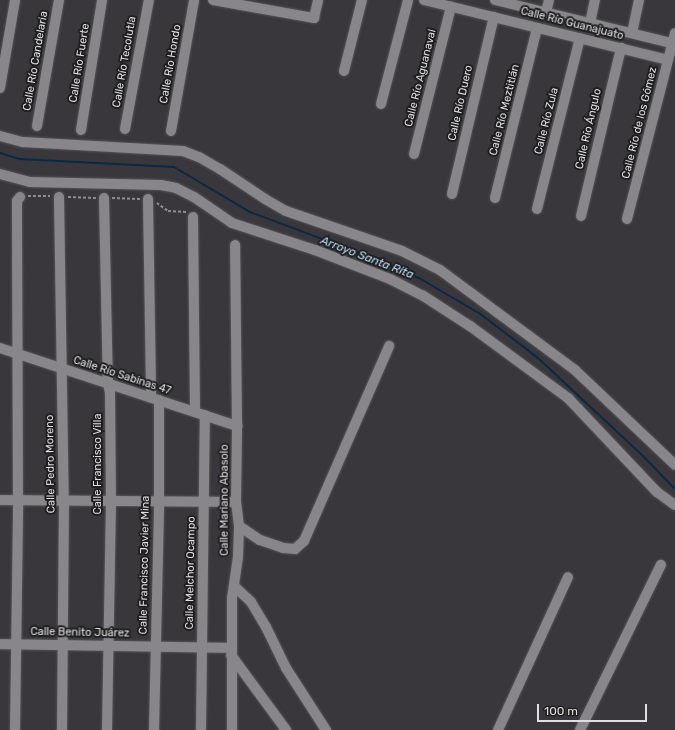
<!DOCTYPE html>
<meta charset="utf-8">
<style>
body{margin:0}
#map{position:relative;width:675px;height:730px;overflow:hidden;background:#39373b;font-family:Rubik,sans-serif}
div>[style]{position:absolute}
.stream>*{height:2px;margin:-1px;padding:0 1px;transform-origin:1px;border-radius:1px;background:#082a44}
.path>*{height:1.5px;margin-top:-0.75px;transform-origin:0;background:repeating-linear-gradient(90deg,#8f8d90 0 3px,transparent 0 5px)}
.roads{filter:drop-shadow(0 0 1px #555457) drop-shadow(0 0 1px #555457)}
.minor>*{height:10px;margin:-5px;padding:0 5px;transform-origin:5px;border-radius:5px;background:#88868a}
span{translate:-50% -50%;white-space:nowrap;text-align:center;line-height:1.15;-webkit-text-stroke:4px #201f20;paint-order:stroke}
.street-label{font-size:11px;color:#dfdee0}
.water-label{font-size:12px;color:#bcddfb;font-style:italic}
.scale{position:absolute;left:537px;top:704px;width:110px;height:18px;box-sizing:border-box;border:2px solid #dfdee0;border-top:0;padding-left:5px;font-size:12px;line-height:14px;white-space:nowrap;color:#dfdee0;-webkit-text-stroke:3px #201f20;paint-order:stroke}
</style>
<div id="map">
<div class="stream">
<div style="left:0;top:153px;width:21px;rotate:17deg"></div>
<div style="left:20px;top:159px;width:154px;rotate:3deg"></div>
<div style="left:174px;top:167px;width:88px;rotate:30.6deg"></div>
<div style="left:250px;top:212px;width:114px;rotate:20.5deg"></div>
<div style="left:357px;top:252px;width:67px;rotate:22.8deg"></div>
<div style="left:419px;top:278px;width:69px;rotate:30.3deg"></div>
<div style="left:479px;top:313px;width:74px;rotate:37.3deg"></div>
<div style="left:538px;top:358px;width:144px;rotate:43deg"></div>
<div style="left:643px;top:456px;width:46px;rotate:45.9deg"></div>
</div>
<div class="path">
<div style="left:28px;top:196px;width:22px"></div>
<div style="left:68px;top:197px;width:28px;rotate:2deg"></div>
<div style="left:112px;top:198px;width:28px;rotate:2deg"></div>
<div style="left:157px;top:203px;width:14px;rotate:36deg"></div>
<div style="left:168px;top:211px;width:19px;rotate:3deg"></div>
</div>
<div class="roads">
<div class="minor">
<div style="left:213px;top:0;width:103px;rotate:10.1deg"></div>
<div style="left:314px;top:18px;width:18px;rotate:-77deg"></div>
<div style="left:424px;top:0;width:251px;rotate:13.8deg"></div>
<div style="left:495px;top:0;width:185px;rotate:13.7deg"></div>
<div style="left:546px;top:12px;width:12px;rotate:-76deg"></div>
<div style="left:590px;top:23px;width:24px;rotate:-78deg"></div>
<div style="left:632px;top:33px;width:34px;rotate:-78deg"></div>
<div style="left:344px;top:71px;width:73px;rotate:-75.8deg"></div>
<div style="left:0;top:88px;width:89px;rotate:-80.3deg"></div>
<div style="left:381px;top:104px;width:107px;rotate:-75.4deg"></div>
<div style="left:37px;top:126px;width:128px;rotate:-80.1deg"></div>
<div style="left:125px;top:129px;width:131px;rotate:-79.5deg"></div>
<div style="left:81px;top:130px;width:132px;rotate:-80.8deg"></div>
<div style="left:171px;top:131px;width:133px;rotate:-80deg"></div>
<div style="left:0;top:136px;width:24px;rotate:15deg"></div>
<div style="left:23px;top:142px;width:160px;rotate:3.2deg"></div>
<div style="left:183px;top:151px;width:17px;rotate:21deg"></div>
<div style="left:199px;top:157px;width:24px;rotate:30deg"></div>
<div style="left:220px;top:169px;width:54px;rotate:33.7deg"></div>
<div style="left:265px;top:199px;width:24px;rotate:30deg"></div>
<div style="left:286px;top:211px;width:123px;rotate:19deg"></div>
<div style="left:402px;top:251px;width:42px;rotate:26.6deg"></div>
<div style="left:440px;top:270px;width:168px;rotate:36.5deg"></div>
<div style="left:575px;top:370px;width:138px;rotate:43.5deg"></div>
<div style="left:414px;top:154px;width:152px;rotate:-75.9deg"></div>
<div style="left:0;top:174px;width:31px;rotate:15deg"></div>
<div style="left:30px;top:182px;width:131px;rotate:1.3deg"></div>
<div style="left:161px;top:185px;width:15px;rotate:11deg"></div>
<div style="left:176px;top:188px;width:20px;rotate:27deg"></div>
<div style="left:194px;top:197px;width:46px;rotate:34.4deg"></div>
<div style="left:232px;top:223px;width:87px;rotate:18deg"></div>
<div style="left:315px;top:250px;width:80px;rotate:21.1deg"></div>
<div style="left:390px;top:279px;width:36px;rotate:27deg"></div>
<div style="left:422px;top:295px;width:57px;rotate:32.9deg"></div>
<div style="left:470px;top:326px;width:122px;rotate:36.3deg"></div>
<div style="left:568px;top:398px;width:129px;rotate:46.6deg"></div>
<div style="left:657px;top:492px;width:22px;rotate:36deg"></div>
<div style="left:452px;top:194px;width:182px;rotate:-76.7deg"></div>
<div style="left:59px;top:197px;width:304px;rotate:89.1deg"></div>
<div style="left:64px;top:501px;width:229px;rotate:90.5deg"></div>
<div style="left:104px;top:198px;width:186px;rotate:88.8deg"></div>
<div style="left:108px;top:384px;width:9px;rotate:77deg"></div>
<div style="left:110px;top:393px;width:108px;rotate:89.5deg"></div>
<div style="left:111px;top:501px;width:229px;rotate:91deg"></div>
<div style="left:495px;top:198px;width:175px;rotate:-76.1deg"></div>
<div style="left:148px;top:199px;width:199px;rotate:89.1deg"></div>
<div style="left:537px;top:209px;width:176px;rotate:-75.9deg"></div>
<div style="left:581px;top:216px;width:173px;rotate:-76.6deg"></div>
<div style="left:193px;top:217px;width:195px;rotate:89.4deg"></div>
<div style="left:627px;top:219px;width:192px;rotate:-75.5deg"></div>
<div style="left:0;top:348px;width:250px;rotate:18.2deg"></div>
<div style="left:0;top:500px;width:236px;rotate:0.5deg"></div>
<div style="left:239px;top:526px;width:25px;rotate:34deg"></div>
<div style="left:260px;top:540px;width:24px;rotate:19deg"></div>
<div style="left:283px;top:548px;width:12px;rotate:5deg"></div>
<div style="left:295px;top:549px;width:12px;rotate:-42deg"></div>
<div style="left:304px;top:541px;width:213px;rotate:-66.4deg"></div>
<div style="left:234px;top:586px;width:23px;rotate:43deg"></div>
<div style="left:251px;top:602px;width:29px;rotate:59deg"></div>
<div style="left:266px;top:627px;width:46px;rotate:64deg"></div>
<div style="left:286px;top:668px;width:74px;rotate:57.2deg"></div>
<div style="left:0;top:644px;width:231px;rotate:1deg"></div>
<div style="left:231px;top:655px;width:93px;rotate:53.7deg"></div>
<div style="left:15px;top:730px;width:229px;rotate:-89.2deg"></div>
<div style="left:18px;top:501px;width:300px;rotate:-90.2deg"></div>
<div style="left:17px;top:201px;width:5px;rotate:-53deg"></div>
<div style="left:154px;top:730px;width:229px;rotate:-88.7deg"></div>
<div style="left:159px;top:501px;width:101px;rotate:-90deg"></div>
<div style="left:201px;top:730px;width:315px;rotate:-89.3deg"></div>
<div style="left:232px;top:730px;width:132px;rotate:-90deg"></div>
<div style="left:232px;top:598px;width:41px;rotate:-81.7deg"></div>
<div style="left:238px;top:557px;width:31px;rotate:-88deg"></div>
<div style="left:239px;top:526px;width:24px;rotate:-97deg"></div>
<div style="left:236px;top:502px;width:76px;rotate:-89.2deg"></div>
<div style="left:237px;top:426px;width:181px;rotate:-90.6deg"></div>
<div style="left:498px;top:730px;width:168px;rotate:-65.4deg"></div>
<div style="left:580px;top:730px;width:184px;rotate:-63.9deg"></div>
</div>
</div>
<div class="street-label">
<span style="left:572px;top:24px;rotate:14deg">Calle Río Guanajuato</span>
<span style="left:36px;top:61px;rotate:-80deg">Calle Río Candelaria</span>
<span style="left:125px;top:62px;rotate:-80deg">Calle Río Tecolutla</span>
<span style="left:80px;top:63px;rotate:-81deg">Calle Río Fuerte</span>
<span style="left:171px;top:64px;rotate:-80deg">Calle Río Hondo</span>
<span style="left:421px;top:78px;rotate:-76deg">Calle Río Aguanaval</span>
<span style="left:461px;top:103px;rotate:-77deg">Calle Río Duero</span>
<span style="left:505px;top:110px;rotate:-76deg">Calle Río Meztitlán</span>
<span style="left:547px;top:121px;rotate:-76deg">Calle Río Zula</span>
<span style="left:640px;top:123px;rotate:-76deg">Calle Río de los Gómez</span>
<span style="left:589px;top:129px;rotate:-77deg">Calle Río Ángulo</span>
<span style="left:122px;top:376px;rotate:18deg">Calle Río Sabinas 47</span>
<span style="left:51px;top:464px;rotate:-91deg">Calle Pedro Moreno</span>
<span style="left:98px;top:464px;rotate:-90deg">Calle Francisco Villa</span>
<span style="left:225px;top:500px;rotate:-90deg">Calle Mariano Abasolo</span>
<span style="left:145px;top:565px;rotate:-89deg">Calle Francisco Javier Mina</span>
<span style="left:191px;top:573px;rotate:-89deg">Calle Melchor Ocampo</span>
<span style="left:80px;top:633px;rotate:1deg">Calle Benito Juárez</span>
</div>
<div class="water-label">
<span style="left:367px;top:258px;rotate:21deg">Arroyo Santa Rita</span>
</div>
<div class="scale">100 m</div>
</div>
